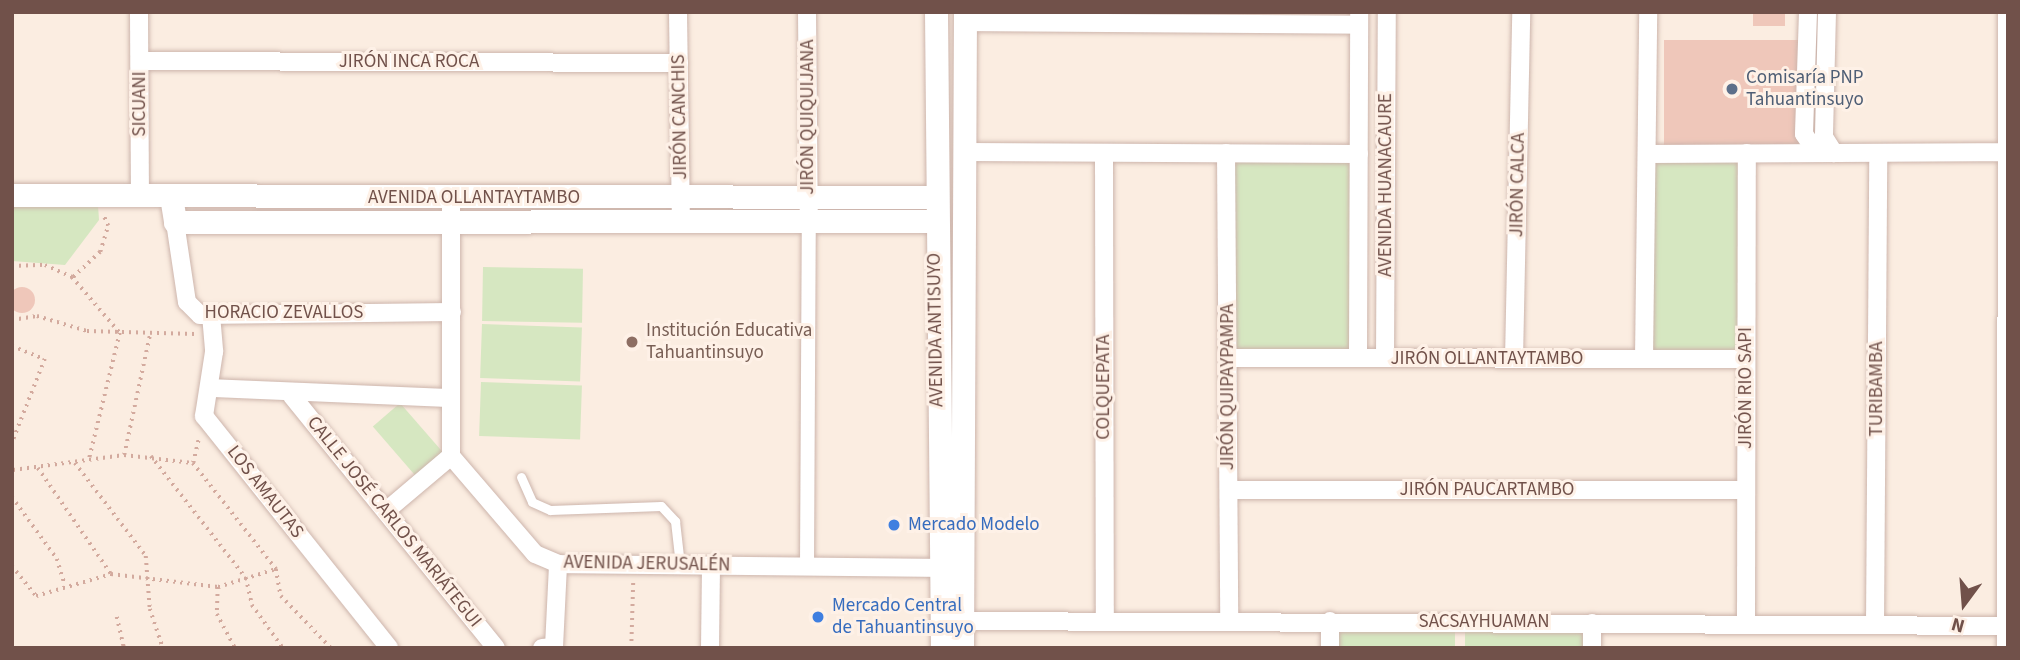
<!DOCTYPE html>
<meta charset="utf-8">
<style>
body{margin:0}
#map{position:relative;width:2020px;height:660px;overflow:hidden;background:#fbede1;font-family:"Source Sans 3",sans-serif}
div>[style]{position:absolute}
.green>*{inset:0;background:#d6e7c1;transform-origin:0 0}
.building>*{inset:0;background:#efc7ba;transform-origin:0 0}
.round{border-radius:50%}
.path>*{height:3.5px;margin-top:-1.75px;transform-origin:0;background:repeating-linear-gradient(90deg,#d3aa9e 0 2px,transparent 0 7px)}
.roads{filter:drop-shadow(0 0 2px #cdb5ac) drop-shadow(0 0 2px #cdb5ac)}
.service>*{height:9px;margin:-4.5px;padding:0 4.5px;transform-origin:4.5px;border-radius:4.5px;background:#fff}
.pedestrian>*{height:14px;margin:-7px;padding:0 7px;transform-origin:7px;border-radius:7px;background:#fff}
.minor>*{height:18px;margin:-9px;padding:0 9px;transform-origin:9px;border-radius:9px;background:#fff}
.tertiary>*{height:23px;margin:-11.5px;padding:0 11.5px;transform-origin:11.5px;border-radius:11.5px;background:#fff}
.dots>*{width:19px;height:19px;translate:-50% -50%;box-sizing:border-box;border:4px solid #fef1e7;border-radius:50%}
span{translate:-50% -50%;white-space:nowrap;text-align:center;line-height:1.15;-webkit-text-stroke:6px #fef1e7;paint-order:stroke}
.street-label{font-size:19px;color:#71514a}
.service-label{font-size:19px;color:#4e5e75}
.left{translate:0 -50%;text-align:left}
.education-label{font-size:19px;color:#785e54}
.shop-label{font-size:19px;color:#366cbe}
.frame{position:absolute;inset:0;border:14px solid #71514a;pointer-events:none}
.north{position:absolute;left:1929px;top:569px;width:70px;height:70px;-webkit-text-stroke:5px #fef1e7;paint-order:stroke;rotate:196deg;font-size:19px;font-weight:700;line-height:28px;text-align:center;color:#71514a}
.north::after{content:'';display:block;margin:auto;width:24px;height:32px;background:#71514a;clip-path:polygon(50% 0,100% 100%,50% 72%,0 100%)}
</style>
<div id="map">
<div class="green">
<div style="left:1652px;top:160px;width:89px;height:191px"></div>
<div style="left:1351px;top:161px;width:190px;height:117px;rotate:90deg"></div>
<div style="clip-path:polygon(12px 204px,98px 205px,99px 220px,65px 265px,12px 261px)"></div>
<div style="left:483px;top:267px;width:100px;height:54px;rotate:1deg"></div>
<div style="left:482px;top:324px;width:100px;height:54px;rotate:2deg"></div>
<div style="left:481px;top:382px;width:101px;height:54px;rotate:2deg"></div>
<div style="left:400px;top:403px;width:65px;height:36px;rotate:49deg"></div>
<div style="left:1335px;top:627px;width:120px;height:21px"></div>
<div style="left:1465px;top:629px;width:119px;height:19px"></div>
</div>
<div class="building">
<div style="left:1753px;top:12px;width:32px;height:14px"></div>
<div style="left:1664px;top:40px;width:136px;height:105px"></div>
<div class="round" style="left:9px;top:287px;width:26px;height:26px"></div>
</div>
<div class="path">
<div style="left:12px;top:266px;width:33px;rotate:-2deg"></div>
<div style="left:45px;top:265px;width:30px;rotate:24deg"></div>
<div style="left:72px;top:277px;width:74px;rotate:49.4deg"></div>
<div style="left:120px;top:333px;width:131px;rotate:103.7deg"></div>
<div style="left:73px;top:277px;width:37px;rotate:-43deg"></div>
<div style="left:100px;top:252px;width:27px;rotate:-73deg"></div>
<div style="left:108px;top:226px;width:12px;rotate:-114deg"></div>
<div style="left:12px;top:320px;width:25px;rotate:-9deg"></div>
<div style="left:37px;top:316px;width:52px;rotate:16.7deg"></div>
<div style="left:87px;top:331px;width:108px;rotate:1.6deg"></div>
<div style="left:12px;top:346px;width:35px;rotate:22deg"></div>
<div style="left:45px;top:359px;width:90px;rotate:111.4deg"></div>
<div style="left:124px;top:455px;width:124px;rotate:-77.9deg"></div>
<div style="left:151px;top:456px;width:155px;rotate:52.1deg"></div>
<div style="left:246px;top:578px;width:28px;rotate:77deg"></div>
<div style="left:252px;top:605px;width:53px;rotate:54.2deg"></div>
<div style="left:75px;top:463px;width:117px;rotate:52.6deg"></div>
<div style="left:146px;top:556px;width:53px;rotate:85.7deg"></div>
<div style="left:150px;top:609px;width:41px;rotate:71.6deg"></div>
<div style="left:193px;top:463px;width:26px;rotate:-77deg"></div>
<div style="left:12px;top:466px;width:10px;rotate:90deg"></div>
<div style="left:38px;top:468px;width:129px;rotate:55.4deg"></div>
<div style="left:13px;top:470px;width:112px;rotate:-7.7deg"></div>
<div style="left:124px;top:455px;width:69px;rotate:6.6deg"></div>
<div style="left:193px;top:463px;width:135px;rotate:51.9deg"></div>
<div style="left:276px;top:569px;width:27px;rotate:80deg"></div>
<div style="left:281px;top:596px;width:72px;rotate:46.1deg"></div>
<div style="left:12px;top:497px;width:77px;rotate:54deg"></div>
<div style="left:57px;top:559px;width:27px;rotate:73deg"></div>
<div style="left:12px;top:566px;width:38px;rotate:51deg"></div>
<div style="left:36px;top:596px;width:78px;rotate:-16.3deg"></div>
<div style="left:111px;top:574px;width:108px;rotate:6.9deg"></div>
<div style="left:218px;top:587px;width:61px;rotate:-17.2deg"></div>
<div style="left:218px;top:587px;width:27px;rotate:92deg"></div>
<div style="left:217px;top:614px;width:38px;rotate:62deg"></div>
<div style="left:117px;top:617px;width:32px;rotate:77deg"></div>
<div style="left:631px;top:648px;width:67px;rotate:-88.3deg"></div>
</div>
<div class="roads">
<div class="service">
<div style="left:521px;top:477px;width:27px;rotate:66deg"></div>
<div style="left:532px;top:502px;width:20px;rotate:24deg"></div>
<div style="left:550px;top:510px;width:111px;rotate:-2.1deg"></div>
<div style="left:661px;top:506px;width:21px;rotate:47deg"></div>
<div style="left:675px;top:521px;width:44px;rotate:83.5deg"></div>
</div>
<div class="pedestrian">
<div style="left:807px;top:566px;width:344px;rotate:-89.7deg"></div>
</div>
<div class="minor">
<div style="left:139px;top:12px;width:184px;rotate:89.7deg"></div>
<div style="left:678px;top:12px;width:210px;rotate:89.2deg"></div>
<div style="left:807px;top:12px;width:210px;rotate:89.5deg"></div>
<div style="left:1808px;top:12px;width:122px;rotate:91.9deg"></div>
<div style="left:1804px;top:134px;width:23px;rotate:56deg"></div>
<div style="left:1827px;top:12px;width:125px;rotate:91.4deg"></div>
<div style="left:1824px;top:137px;width:19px;rotate:58deg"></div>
<div style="left:965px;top:22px;width:394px;rotate:0.4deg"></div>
<div style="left:140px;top:61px;width:539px;rotate:0.21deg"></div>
<div style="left:965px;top:152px;width:394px;rotate:0.3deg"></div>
<div style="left:1226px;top:153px;width:468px;rotate:89.6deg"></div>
<div style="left:1104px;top:154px;width:467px;rotate:89.9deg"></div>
<div style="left:1648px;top:154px;width:358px;rotate:-0.3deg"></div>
<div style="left:451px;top:199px;width:257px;rotate:90deg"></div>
<div style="left:451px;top:456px;width:129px;rotate:49.4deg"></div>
<div style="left:535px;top:554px;width:25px;rotate:23deg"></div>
<div style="left:558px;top:564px;width:381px;rotate:0.6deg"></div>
<div style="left:175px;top:222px;width:81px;rotate:81.5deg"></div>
<div style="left:187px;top:302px;width:18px;rotate:45deg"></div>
<div style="left:200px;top:315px;width:252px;rotate:-0.7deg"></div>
<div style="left:211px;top:315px;width:37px;rotate:85deg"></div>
<div style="left:214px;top:352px;width:65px;rotate:98.9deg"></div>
<div style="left:204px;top:416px;width:297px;rotate:51.4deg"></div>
<div style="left:1228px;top:358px;width:518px;rotate:0.11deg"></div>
<div style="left:1358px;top:358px;width:346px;rotate:-89.8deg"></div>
<div style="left:1385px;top:358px;width:346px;rotate:-89.7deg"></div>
<div style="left:1514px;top:359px;width:347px;rotate:-88.8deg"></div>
<div style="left:1644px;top:359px;width:347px;rotate:-89.3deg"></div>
<div style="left:211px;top:388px;width:240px;rotate:2.4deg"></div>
<div style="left:292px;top:396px;width:324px;rotate:51deg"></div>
<div style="left:1229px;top:490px;width:517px"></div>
<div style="left:386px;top:511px;width:85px;rotate:-40.2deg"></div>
<div style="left:961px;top:621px;width:1047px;rotate:0.27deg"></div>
<div style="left:1592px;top:623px;width:25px;rotate:90deg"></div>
<div style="left:1746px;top:624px;width:471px;rotate:-89.9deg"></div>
<div style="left:1875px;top:625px;width:472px;rotate:-89.6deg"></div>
<div style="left:542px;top:648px;width:12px;rotate:-5deg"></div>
<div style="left:554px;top:647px;width:83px;rotate:-87.2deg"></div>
<div style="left:710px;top:648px;width:83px;rotate:-89.3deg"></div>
<div style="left:1330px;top:648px;width:27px;rotate:-90deg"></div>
<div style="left:2006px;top:648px;width:636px;rotate:-89.91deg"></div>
</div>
<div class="tertiary">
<div style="left:936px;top:12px;width:636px;rotate:89.46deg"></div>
<div style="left:12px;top:195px;width:923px;rotate:0.12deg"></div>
<div style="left:171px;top:196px;width:26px;rotate:81deg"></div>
<div style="left:175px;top:222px;width:760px;rotate:-0.08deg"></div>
<div style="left:962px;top:648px;width:636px;rotate:-89.73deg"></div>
</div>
</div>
<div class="dots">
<div style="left:1732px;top:89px;background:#5c6f8a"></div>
<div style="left:632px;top:342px;background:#8d6e63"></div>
<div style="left:894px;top:525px;background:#3f7fe0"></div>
<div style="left:818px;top:617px;background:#3f7fe0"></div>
</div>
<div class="street-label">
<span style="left:409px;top:62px">JIRÓN INCA ROCA</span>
<span style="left:140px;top:104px;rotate:-90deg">SICUANI</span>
<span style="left:680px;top:117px;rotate:-91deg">JIRÓN CANCHIS</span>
<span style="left:808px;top:117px;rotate:-90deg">JIRÓN QUIQUIJANA</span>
<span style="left:1386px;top:185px;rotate:-90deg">AVENIDA HUANACAURE</span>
<span style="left:1518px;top:185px;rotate:-89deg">JIRÓN CALCA</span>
<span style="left:474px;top:198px">AVENIDA OLLANTAYTAMBO</span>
<span style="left:284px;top:313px">HORACIO ZEVALLOS</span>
<span style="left:936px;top:330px;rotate:-91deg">AVENIDA ANTISUYO</span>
<span style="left:1487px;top:359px">JIRÓN OLLANTAYTAMBO</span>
<span style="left:1104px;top:387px;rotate:-90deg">COLQUEPATA</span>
<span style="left:1228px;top:387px;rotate:-90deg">JIRÓN QUIPAYPAMPA</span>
<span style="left:1746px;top:388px;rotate:-90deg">JIRÓN RIO SAPI</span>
<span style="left:1877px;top:389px;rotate:-90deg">TURIBAMBA</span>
<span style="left:1487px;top:490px">JIRÓN PAUCARTAMBO</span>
<span style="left:265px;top:492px;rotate:52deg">LOS AMAUTAS</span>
<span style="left:394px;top:522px;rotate:51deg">CALLE JOSÉ CARLOS MARIÁTEGUI</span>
<span style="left:647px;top:564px;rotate:1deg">AVENIDA JERUSALÉN</span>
<span style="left:1484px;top:622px">SACSAYHUAMAN</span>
</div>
<div class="service-label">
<span class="left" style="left:1746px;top:89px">Comisaría PNP<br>Tahuantinsuyo</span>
</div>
<div class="education-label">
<span class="left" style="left:646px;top:342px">Institución Educativa<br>Tahuantinsuyo</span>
</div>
<div class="shop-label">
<span class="left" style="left:908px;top:525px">Mercado Modelo</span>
<span class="left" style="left:832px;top:617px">Mercado Central<br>de Tahuantinsuyo</span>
</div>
<div class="frame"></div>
<div class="north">N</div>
</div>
